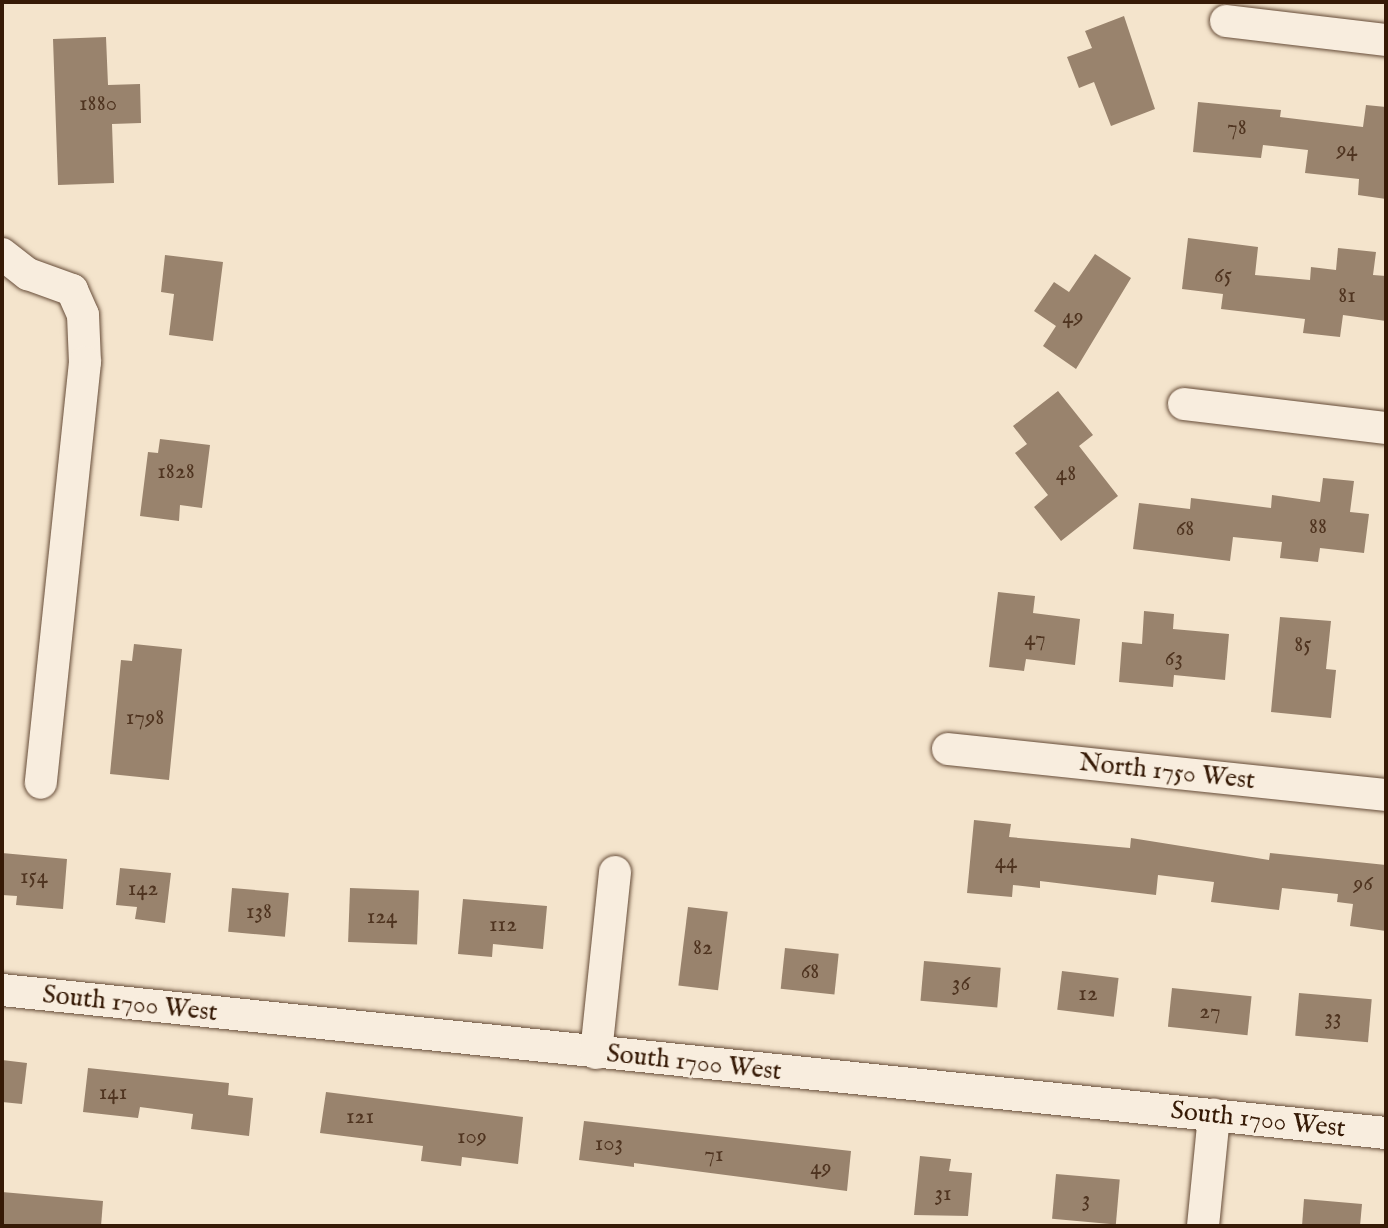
<!DOCTYPE html>
<style>
body{margin:0}
#map{position:relative;width:1388px;height:1228px;overflow:hidden;background:#f4e4cc;font-family:"IM FELL English",serif}
div>[style]{position:absolute}
.building>*{inset:0;background:#99836d;transform-origin:0 0}
.roads{filter:drop-shadow(0 0 2px #664c38) drop-shadow(0 0 2px #664c38)}
.minor>*{height:32px;margin:-16px;padding:0 16px;transform-origin:16px;border-radius:16px;background:#f8edde}
span{translate:-50% -50%;white-space:nowrap;text-align:center;line-height:1.15;-webkit-text-stroke:6px #f8edde;paint-order:stroke}
.number-label{font-size:23px;color:#4f3420}
.number-label span{-webkit-text-stroke-width:0}
.street-label{font-size:26px;color:#361a06}
.frame{position:absolute;inset:0;border:4px solid #361a06;pointer-events:none}
</style>
<div id="map">
<div class="building">
<div style="clip-path:polygon(1124px 16px,1155px 109px,1111px 126px,1094px 82px,1079px 88px,1067px 57px,1092px 48px,1085px 31px)"></div>
<div style="clip-path:polygon(106px 37px,108px 85px,140px 84px,141px 123px,112px 124px,114px 183px,58px 185px,53px 39px)"></div>
<div style="clip-path:polygon(1198px 102px,1281px 110px,1280px 117px,1363px 127px,1366px 105px,1386px 107px,1386px 199px,1358px 195px,1359px 179px,1305px 173px,1308px 150px,1263px 145px,1261px 158px,1193px 152px)"></div>
<div style="clip-path:polygon(1188px 238px,1258px 247px,1255px 275px,1310px 280px,1311px 267px,1336px 270px,1338px 248px,1376px 252px,1373px 275px,1386px 276px,1386px 321px,1343px 315px,1340px 337px,1303px 333px,1305px 319px,1221px 309px,1223px 294px,1182px 289px)"></div>
<div style="clip-path:polygon(1095px 254px,1131px 278px,1076px 369px,1043px 346px,1056px 326px,1034px 311px,1054px 282px,1069px 292px)"></div>
<div style="clip-path:polygon(165px 255px,223px 262px,213px 341px,169px 335px,174px 294px,161px 292px)"></div>
<div style="clip-path:polygon(1058px 391px,1093px 435px,1079px 446px,1118px 496px,1061px 541px,1034px 507px,1048px 495px,1015px 453px,1027px 444px,1013px 426px)"></div>
<div style="clip-path:polygon(160px 439px,210px 445px,202px 508px,180px 505px,179px 521px,140px 516px,148px 452px,158px 453px)"></div>
<div style="clip-path:polygon(1323px 478px,1354px 481px,1350px 512px,1369px 514px,1364px 553px,1320px 548px,1318px 562px,1280px 558px,1282px 542px,1233px 537px,1230px 561px,1133px 549px,1139px 503px,1190px 509px,1191px 498px,1271px 508px,1272px 495px,1320px 502px)"></div>
<div style="clip-path:polygon(998px 592px,1035px 596px,1033px 613px,1080px 619px,1075px 665px,1026px 659px,1024px 671px,989px 667px)"></div>
<div style="clip-path:polygon(1144px 611px,1174px 614px,1173px 629px,1229px 634px,1225px 680px,1174px 675px,1173px 687px,1119px 682px,1122px 642px,1142px 644px)"></div>
<div style="clip-path:polygon(1280px 617px,1331px 621px,1326px 669px,1336px 670px,1331px 718px,1271px 712px)"></div>
<div style="clip-path:polygon(134px 644px,182px 649px,169px 780px,110px 774px,121px 660px,132px 661px)"></div>
<div style="clip-path:polygon(974px 820px,1011px 824px,1009px 837px,1130px 848px,1131px 838px,1269px 860px,1270px 853px,1386px 865px,1386px 931px,1350px 926px,1353px 904px,1337px 902px,1338px 894px,1282px 888px,1279px 910px,1211px 902px,1214px 882px,1158px 875px,1156px 895px,1040px 881px,1040px 888px,1013px 885px,1012px 897px,967px 893px)"></div>
<div style="clip-path:polygon(2px 853px,67px 859px,63px 909px,16px 905px,17px 896px,2px 895px)"></div>
<div style="clip-path:polygon(120px 868px,171px 873px,165px 923px,135px 919px,137px 907px,116px 905px)"></div>
<div style="left:232px;top:888px;width:57px;height:44px;rotate:5deg"></div>
<div style="left:350px;top:888px;width:69px;height:54px;rotate:2deg"></div>
<div style="clip-path:polygon(463px 899px,547px 906px,543px 949px,493px 944px,492px 957px,458px 954px)"></div>
<div style="left:688px;top:907px;width:40px;height:79px;rotate:7deg"></div>
<div style="left:785px;top:948px;width:54px;height:41px;rotate:6deg"></div>
<div style="left:924px;top:961px;width:77px;height:40px;rotate:5deg"></div>
<div style="left:1062px;top:971px;width:57px;height:39px;rotate:7deg"></div>
<div style="left:1172px;top:988px;width:80px;height:39px;rotate:6deg"></div>
<div style="left:1299px;top:993px;width:73px;height:43px;rotate:5deg"></div>
<div style="clip-path:polygon(2px 1060px,27px 1063px,22px 1104px,2px 1102px)"></div>
<div style="clip-path:polygon(88px 1068px,229px 1083px,228px 1095px,253px 1098px,249px 1136px,191px 1129px,193px 1114px,140px 1107px,138px 1118px,83px 1112px)"></div>
<div style="clip-path:polygon(326px 1092px,523px 1117px,518px 1164px,462px 1157px,461px 1166px,421px 1161px,423px 1146px,320px 1133px)"></div>
<div style="clip-path:polygon(584px 1121px,851px 1151px,847px 1191px,634px 1163px,634px 1167px,579px 1160px)"></div>
<div style="clip-path:polygon(920px 1156px,951px 1159px,949px 1171px,972px 1173px,968px 1216px,914px 1215px)"></div>
<div style="left:1056px;top:1174px;width:64px;height:45px;rotate:5deg"></div>
<div style="clip-path:polygon(2px 1192px,103px 1201px,101px 1226px,2px 1226px)"></div>
<div style="clip-path:polygon(1304px 1199px,1362px 1204px,1360px 1226px,1302px 1226px)"></div>
</div>
<div class="roads">
<div class="minor">
<div style="left:1226px;top:21px;width:161px;rotate:6.8deg"></div>
<div style="left:2px;top:254px;width:33px;rotate:38deg"></div>
<div style="left:28px;top:274px;width:47px;rotate:20deg"></div>
<div style="left:72px;top:290px;width:27px;rotate:66deg"></div>
<div style="left:83px;top:315px;width:47px;rotate:87.6deg"></div>
<div style="left:85px;top:362px;width:423px;rotate:96deg"></div>
<div style="left:1184px;top:404px;width:203px;rotate:6.8deg"></div>
<div style="left:948px;top:749px;width:440px;rotate:6deg"></div>
<div style="left:2px;top:990px;width:1391px;rotate:5.9deg"></div>
<div style="left:596px;top:1053px;width:182px;rotate:-84deg"></div>
<div style="left:1203px;top:1226px;width:112px;rotate:-84.3deg"></div>
</div>
</div>
<div class="number-label">
<span style="left:98px;top:104px">1880</span>
<span style="left:1237px;top:128px">78</span>
<span style="left:1347px;top:150px">94</span>
<span style="left:1223px;top:276px">65</span>
<span style="left:1347px;top:296px">81</span>
<span style="left:1073px;top:317px">49</span>
<span style="left:176px;top:472px">1828</span>
<span style="left:1066px;top:474px">48</span>
<span style="left:1318px;top:527px">88</span>
<span style="left:1185px;top:529px">68</span>
<span style="left:1035px;top:639px">47</span>
<span style="left:1303px;top:645px">85</span>
<span style="left:1174px;top:659px">63</span>
<span style="left:145px;top:718px">1798</span>
<span style="left:1006px;top:862px">44</span>
<span style="left:34px;top:877px">154</span>
<span style="left:1363px;top:884px">96</span>
<span style="left:143px;top:889px">142</span>
<span style="left:259px;top:912px">138</span>
<span style="left:382px;top:917px">124</span>
<span style="left:503px;top:925px">112</span>
<span style="left:703px;top:948px">82</span>
<span style="left:810px;top:972px">68</span>
<span style="left:961px;top:984px">36</span>
<span style="left:1088px;top:994px">12</span>
<span style="left:1210px;top:1012px">27</span>
<span style="left:1333px;top:1018px">33</span>
<span style="left:113px;top:1093px">141</span>
<span style="left:360px;top:1117px">121</span>
<span style="left:472px;top:1137px">109</span>
<span style="left:609px;top:1144px">103</span>
<span style="left:714px;top:1155px">71</span>
<span style="left:821px;top:1168px">49</span>
<span style="left:943px;top:1194px">31</span>
<span style="left:1086px;top:1200px">3</span>
</div>
<div class="street-label">
<span style="left:1167px;top:772px;rotate:6deg">North 1750 West</span>
<span style="left:130px;top:1004px;rotate:6deg">South 1700 West</span>
<span style="left:694px;top:1063px;rotate:6deg">South 1700 West</span>
<span style="left:1258px;top:1120px;rotate:6deg">South 1700 West</span>
</div>
<div class="frame"></div>
</div>
